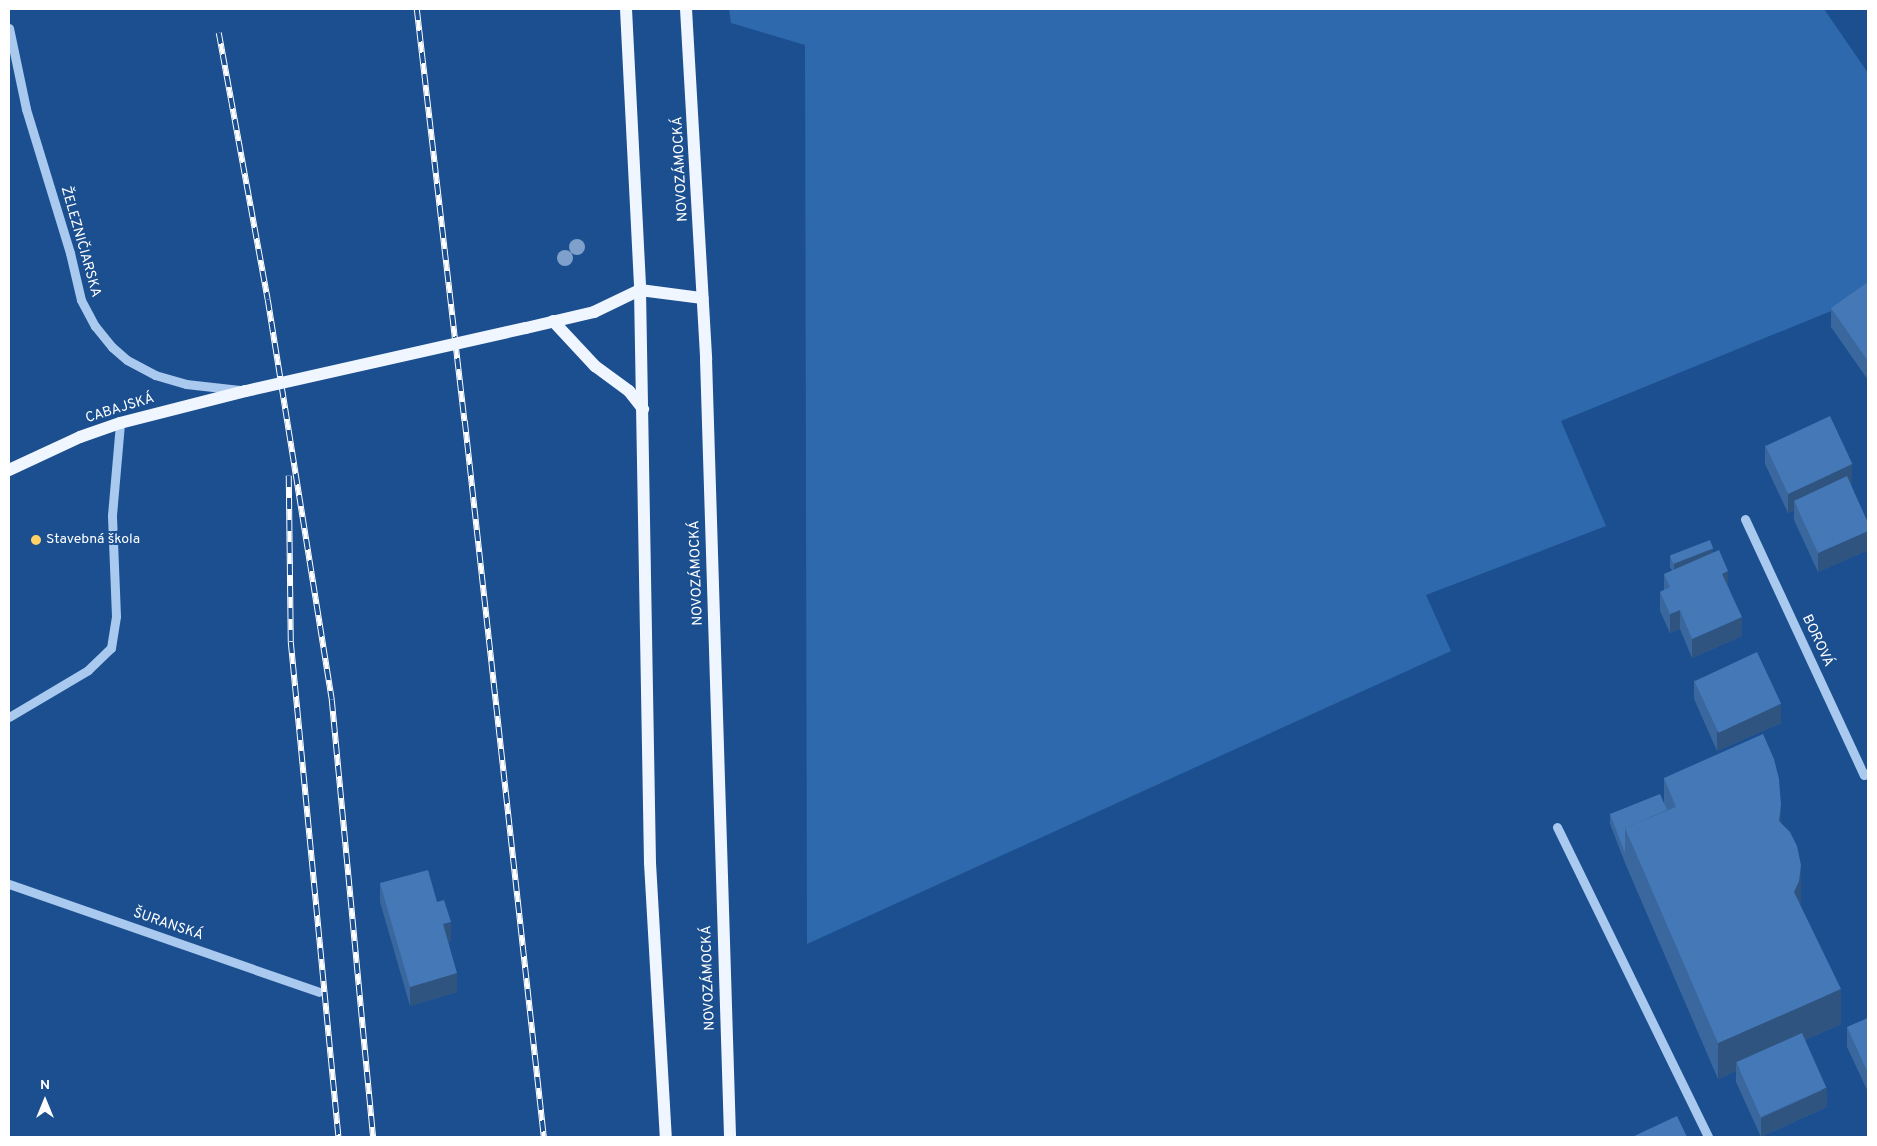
<!DOCTYPE html>
<meta charset="utf-8">
<style>
body{margin:0}
#map{position:relative;width:1877px;height:1146px;overflow:hidden;background:#1b4f8f;font-family:Overpass,sans-serif}
div>[style]{position:absolute}
.green>*{inset:0;background:#2e69ad}
.minor>*{height:9px;margin:-4.5px;padding:0 4.5px;transform-origin:4.5px;border-radius:4.5px;background:#a9c9ee}
.major>*{height:12px;margin:-6px;padding:0 6px;transform-origin:6px;border-radius:6px;background:#f0f6ff}
.rail>*{height:5.5px;margin-top:-2.75px;transform-origin:0;background:repeating-linear-gradient(90deg,#1b4f8f 0 11px,#fff 0 22px);box-sizing:border-box;border-block:1px solid #fff}
.major-bridge>*{height:12px;margin:-6px;padding:0 6px;transform-origin:6px;border-radius:6px;background:#f0f6ff}
.trees>*{width:16px;height:16px;margin:-8px;border-radius:50%;background:#7ea0ca}
.wall>*{inset:0;background:#3a679d}
.shaded-wall>*{inset:0;background:#305480}
.building>*{inset:0;background:#4478b7;transform-origin:0 0}
.dots>*{width:14px;height:14px;translate:-50% -50%;box-sizing:border-box;border:2px solid #1b4f8f;border-radius:50%}
span{translate:-50% -50%;white-space:nowrap;text-align:center;line-height:1.15;-webkit-text-stroke:4px #1b4f8f;paint-order:stroke}
.street-label{font-size:14px;color:#fff}
.poi-label{font-size:14px;color:#fff}
.left{translate:0 -50%;text-align:left}
.frame{position:absolute;inset:0;border:10px solid #fff;pointer-events:none}
.north{position:absolute;left:20px;top:1076px;width:50px;height:50px;-webkit-text-stroke:4px #1b4f8f;paint-order:stroke;rotate:0deg;font-size:14px;font-weight:700;line-height:20px;text-align:center;color:#fff}
.north::after{content:'';display:block;margin:auto;width:18px;height:22px;background:#fff;clip-path:polygon(50% 0,100% 100%,50% 72%,0 100%)}
</style>
<div id="map">
<div class="green">
<div style="clip-path:polygon(729px 9px,1824px 9px,1868px 73px,1868px 296px,1561px 421px,1606px 526px,1426px 595px,1451px 651px,807px 944px,805px 45px,731px 23px)"></div>
</div>
<div class="minor">
<div style="left:9px;top:28px;width:83px;rotate:78.1deg"></div>
<div style="left:26px;top:109px;width:151px;rotate:73deg"></div>
<div style="left:70px;top:253px;width:48px;rotate:76.8deg"></div>
<div style="left:81px;top:300px;width:30px;rotate:62deg"></div>
<div style="left:95px;top:326px;width:27px;rotate:51deg"></div>
<div style="left:112px;top:347px;width:20px;rotate:41deg"></div>
<div style="left:127px;top:360px;width:32px;rotate:28deg"></div>
<div style="left:155px;top:375px;width:32px;rotate:16deg"></div>
<div style="left:186px;top:384px;width:54px;rotate:6.3deg"></div>
<div style="left:1745px;top:519px;width:282px;rotate:65.1deg"></div>
<div style="left:1864px;top:775px;width:4px;rotate:-27deg"></div>
<div style="left:9px;top:717px;width:92px;rotate:-30.7deg"></div>
<div style="left:88px;top:670px;width:32px;rotate:-44deg"></div>
<div style="left:111px;top:648px;width:32px;rotate:-81deg"></div>
<div style="left:116px;top:616px;width:101px;rotate:-92.3deg"></div>
<div style="left:112px;top:515px;width:92px;rotate:-85deg"></div>
<div style="left:1557px;top:827px;width:345px;rotate:64deg"></div>
<div style="left:9px;top:884px;width:328px;rotate:19.2deg"></div>
</div>
<div class="major">
<div style="left:626px;top:9px;width:281px;rotate:87.1deg"></div>
<div style="left:640px;top:290px;width:573px;rotate:89deg"></div>
<div style="left:650px;top:863px;width:274px;rotate:86.7deg"></div>
<div style="left:686px;top:9px;width:351px;rotate:86.7deg"></div>
<div style="left:706px;top:359px;width:778px;rotate:88.23deg"></div>
<div style="left:553px;top:321px;width:62px;rotate:47deg"></div>
<div style="left:595px;top:366px;width:42px;rotate:36.3deg"></div>
<div style="left:629px;top:391px;width:23px;rotate:52deg"></div>
<div style="left:526px;top:328px;width:70px;rotate:-13.2deg"></div>
<div style="left:594px;top:312px;width:51px;rotate:-25.6deg"></div>
<div style="left:640px;top:290px;width:63px;rotate:7.4deg"></div>
<div style="left:9px;top:470px;width:78px;rotate:-24.9deg"></div>
<div style="left:80px;top:437px;width:42px;rotate:-19.3deg"></div>
<div style="left:120px;top:423px;width:130px;rotate:-14.3deg"></div>
</div>
<div class="rail">
<div style="left:417px;top:9px;width:415px;rotate:83.4deg"></div>
<div style="left:465px;top:421px;width:720px;rotate:83.7deg"></div>
<div style="left:219px;top:33px;width:271px;rotate:79.6deg"></div>
<div style="left:268px;top:300px;width:405px;rotate:80.9deg"></div>
<div style="left:332px;top:700px;width:439px;rotate:84.6deg"></div>
<div style="left:289px;top:476px;width:166px;rotate:89.3deg"></div>
<div style="left:291px;top:642px;width:497px;rotate:84.5deg"></div>
</div>
<div class="major-bridge">
<div style="left:246px;top:391px;width:287px;rotate:-12.7deg"></div>
</div>
<div class="trees">
<div style="left:577px;top:247px"></div>
<div style="left:565px;top:258px"></div>
</div>
<div class="wall">
<div style="clip-path:polygon(1868px 282px,1868px 380px,1831px 327px,1831px 308px)"></div>
<div style="clip-path:polygon(1765px 445px,1852px 483px,1850px 484px,1868px 523px,1868px 550px,1818px 572px,1794px 520px,1794px 510px,1788px 513px,1765px 464px)"></div>
<div style="clip-path:polygon(1713px 553px,1728px 586px,1742px 636px,1692px 658px,1680px 629px,1670px 633px,1660px 611px,1660px 592px,1664px 590px,1664px 574px,1672px 571px,1670px 567px,1670px 557px)"></div>
<div style="clip-path:polygon(1694px 680px,1781px 723px,1717px 751px,1694px 699px)"></div>
<div style="clip-path:polygon(1664px 778px,1781px 823px,1801px 900px,1800px 905px,1841px 1024px,1805px 1040px,1827px 1107px,1761px 1137px,1736px 1082px,1736px 1071px,1718px 1079px,1625px 863px,1610px 824px,1610px 814px,1664px 804px)"></div>
<div style="clip-path:polygon(380px 883px,437px 902px,451px 941px,448px 942px,457px 992px,410px 1006px,380px 902px)"></div>
<div style="clip-path:polygon(1868px 1018px,1868px 1092px,1847px 1047px,1847px 1027px)"></div>
</div>
<div class="shaded-wall">
<div style="clip-path:polygon(1852px 464px,1852px 483px,1797px 508px,1794px 501px,1794px 510px,1788px 513px,1788px 494px)"></div>
<div style="clip-path:polygon(1868px 531px,1868px 550px,1818px 572px,1818px 553px)"></div>
<div style="clip-path:polygon(1713px 548px,1713px 558px,1674px 574px,1674px 564px)"></div>
<div style="clip-path:polygon(1728px 571px,1728px 590px,1722px 574px)"></div>
<div style="clip-path:polygon(1680px 610px,1680px 629px,1670px 633px,1670px 614px)"></div>
<div style="clip-path:polygon(1742px 617px,1742px 636px,1692px 658px,1692px 639px)"></div>
<div style="clip-path:polygon(1781px 704px,1781px 723px,1717px 751px,1717px 732px)"></div>
<div style="clip-path:polygon(1781px 805px,1781px 840px,1779px 821px)"></div>
<div style="clip-path:polygon(1801px 865px,1801px 900px,1799px 916px,1794px 892px)"></div>
<div style="clip-path:polygon(451px 922px,451px 941px,443px 943px,443px 924px)"></div>
<div style="clip-path:polygon(457px 973px,457px 992px,410px 1006px,410px 987px)"></div>
<div style="clip-path:polygon(1841px 989px,1841px 1024px,1739px 1069px,1736px 1063px,1736px 1071px,1718px 1079px,1718px 1043px)"></div>
<div style="clip-path:polygon(1827px 1088px,1827px 1107px,1761px 1137px,1761px 1118px)"></div>
</div>
<div class="building">
<div style="clip-path:polygon(1868px 282px,1868px 361px,1831px 308px)"></div>
<div style="left:1830px;top:416px;width:53px;height:71px;rotate:65deg"></div>
<div style="clip-path:polygon(1847px 476px,1868px 523px,1868px 531px,1818px 553px,1794px 501px)"></div>
<div style="left:1710px;top:540px;width:9px;height:43px;rotate:69deg"></div>
<div style="clip-path:polygon(1719px 550px,1728px 571px,1722px 574px,1742px 617px,1692px 639px,1680px 610px,1670px 614px,1660px 592px,1670px 587px,1664px 574px)"></div>
<div style="left:1757px;top:652px;width:57px;height:69px;rotate:65deg"></div>
<div style="clip-path:polygon(1763px 734px,1774px 759px,1779px 779px,1781px 805px,1779px 821px,1790px 832px,1797px 846px,1801px 865px,1799px 881px,1794px 892px,1841px 989px,1718px 1043px,1625px 828px,1676px 807px,1664px 778px)"></div>
<div style="clip-path:polygon(1660px 794px,1667px 810px,1625px 828px,1625px 853px,1610px 814px)"></div>
<div style="clip-path:polygon(428px 870px,437px 902px,444px 900px,451px 922px,443px 924px,457px 973px,410px 987px,380px 883px)"></div>
<div style="clip-path:polygon(1868px 1018px,1868px 1073px,1847px 1027px)"></div>
<div style="left:1802px;top:1033px;width:60px;height:72px;rotate:66deg"></div>
<div style="clip-path:polygon(1677px 1116px,1687px 1137px,1632px 1137px)"></div>
</div>
<div class="dots">
<div style="left:36px;top:540px;background:#ffd166"></div>
</div>
<div class="street-label">
<span style="left:681px;top:169px;rotate:-93deg">NOVOZÁMOCKÁ</span>
<span style="left:80px;top:242px;rotate:74deg">ŽELEZNIČIARSKA</span>
<span style="left:120px;top:409px;rotate:-17deg">CABAJSKÁ</span>
<span style="left:697px;top:573px;rotate:-92deg">NOVOZÁMOCKÁ</span>
<span style="left:1817px;top:641px;rotate:65deg">BOROVÁ</span>
<span style="left:168px;top:925px;rotate:19deg">ŠURANSKÁ</span>
<span style="left:709px;top:978px;rotate:-92deg">NOVOZÁMOCKÁ</span>
</div>
<div class="poi-label">
<span class="left" style="left:46px;top:540px">Stavebná škola</span>
</div>
<div class="frame"></div>
<div class="north">N</div>
</div>
